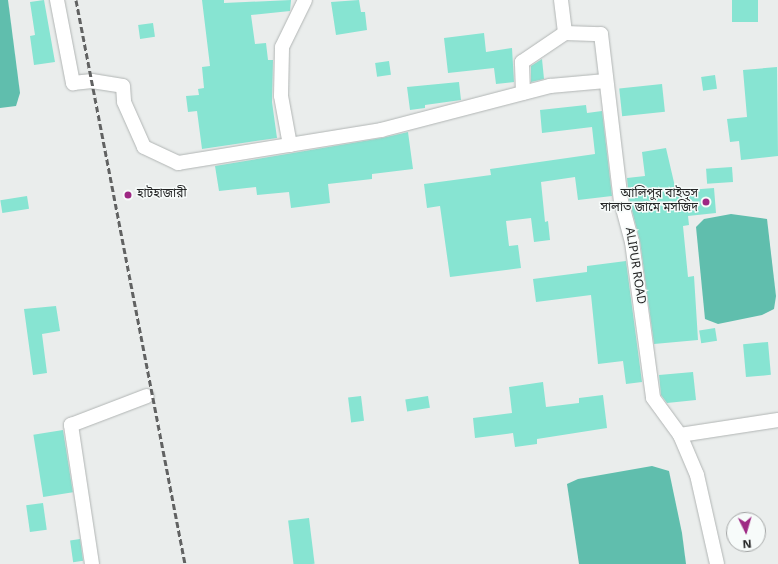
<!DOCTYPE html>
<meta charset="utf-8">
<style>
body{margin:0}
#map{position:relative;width:778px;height:564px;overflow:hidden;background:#eaedec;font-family:Georgia,"Noto Sans Bengali",serif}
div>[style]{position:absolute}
.water>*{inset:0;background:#60bead}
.building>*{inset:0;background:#87e4d2;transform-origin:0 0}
.roads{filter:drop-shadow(0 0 1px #b1b5b4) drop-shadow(0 0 1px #b1b5b4)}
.minor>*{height:14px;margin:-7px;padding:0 7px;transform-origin:7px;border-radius:7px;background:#fff}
.rail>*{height:3px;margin-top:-1.5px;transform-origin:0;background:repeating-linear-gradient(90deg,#616262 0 6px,transparent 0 9px)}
.dots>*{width:11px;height:11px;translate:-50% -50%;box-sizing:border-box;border:2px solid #f7fbfa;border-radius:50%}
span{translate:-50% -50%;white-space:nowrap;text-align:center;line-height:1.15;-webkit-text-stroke:3px #f7fbfa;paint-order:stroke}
.poi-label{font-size:12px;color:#242525}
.left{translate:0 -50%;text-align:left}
.right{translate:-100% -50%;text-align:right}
.street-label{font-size:12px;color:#242525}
.north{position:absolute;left:726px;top:512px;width:40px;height:40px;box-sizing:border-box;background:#f7fbfa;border:1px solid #a3a5a5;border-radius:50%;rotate:175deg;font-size:11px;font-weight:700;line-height:16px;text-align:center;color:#242525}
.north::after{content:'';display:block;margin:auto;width:14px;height:18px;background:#9e2984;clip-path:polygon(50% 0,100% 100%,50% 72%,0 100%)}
</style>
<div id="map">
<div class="water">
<div style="clip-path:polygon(0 0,8px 0,20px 93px,16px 106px,0 108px)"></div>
<div style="clip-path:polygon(731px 214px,767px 219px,776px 296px,774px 309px,762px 315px,718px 324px,705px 319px,696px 227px,704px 219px)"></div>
<div style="clip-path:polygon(652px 466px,669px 471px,682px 533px,686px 564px,579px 564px,567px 484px,578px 479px)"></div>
</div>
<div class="building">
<div style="clip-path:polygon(44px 0,55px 62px,34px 65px,30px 36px,35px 35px,30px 2px)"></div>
<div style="clip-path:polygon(202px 0,224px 0,224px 3px,291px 0,290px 11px,251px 15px,255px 44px,266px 43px,268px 60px,273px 60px,272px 102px,277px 138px,202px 149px,197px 111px,188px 112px,186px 96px,199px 95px,198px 89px,204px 88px,202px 67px,210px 66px)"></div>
<div style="clip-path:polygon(359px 0,361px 12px,365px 12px,367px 30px,336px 35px,331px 2px)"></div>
<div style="left:732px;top:0;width:26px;height:22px"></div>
<div style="left:153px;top:23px;width:14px;height:15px;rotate:82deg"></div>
<div style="clip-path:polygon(484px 33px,486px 52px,512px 48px,514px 82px,496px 84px,494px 68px,448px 73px,444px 38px)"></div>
<div style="clip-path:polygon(542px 59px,544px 79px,531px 82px,531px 66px)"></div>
<div style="left:389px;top:61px;width:14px;height:14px;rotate:82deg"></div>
<div style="clip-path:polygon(777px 67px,778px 156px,741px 160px,739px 141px,730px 142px,727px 119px,747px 117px,743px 70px)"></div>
<div style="left:715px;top:75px;width:14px;height:14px;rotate:82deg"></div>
<div style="clip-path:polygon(459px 82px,461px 100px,425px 105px,425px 108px,410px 110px,407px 87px)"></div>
<div style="left:662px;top:84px;width:28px;height:43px;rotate:84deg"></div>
<div style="clip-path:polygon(586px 105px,587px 113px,602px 111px,612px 196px,578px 200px,575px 177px,541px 182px,545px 222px,548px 221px,550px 240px,534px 242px,531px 218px,506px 221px,509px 246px,518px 245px,521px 268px,450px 277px,440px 206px,427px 208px,424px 184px,491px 175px,490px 169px,595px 154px,592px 127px,542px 133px,540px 110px)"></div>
<div style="clip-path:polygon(408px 132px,413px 169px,372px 174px,372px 179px,328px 184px,330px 203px,291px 208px,289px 192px,257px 195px,256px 187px,219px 191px,215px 166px,382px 138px)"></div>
<div style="clip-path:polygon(666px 148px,676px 191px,714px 188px,716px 213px,688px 216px,689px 225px,683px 226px,688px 277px,694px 276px,698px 340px,654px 344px,640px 241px,629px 199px,627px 178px,645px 176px,642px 152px)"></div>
<div style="left:732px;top:167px;width:15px;height:26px;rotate:86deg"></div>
<div style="left:27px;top:196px;width:13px;height:27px;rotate:81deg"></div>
<div style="clip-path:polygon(626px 261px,642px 382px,626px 384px,623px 361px,598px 364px,591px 295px,536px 302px,533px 279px,587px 272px,587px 266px)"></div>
<div style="clip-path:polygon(56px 306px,60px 331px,42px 334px,47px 373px,33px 375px,24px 309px)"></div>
<div style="left:715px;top:328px;width:13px;height:16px;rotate:81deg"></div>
<div style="left:768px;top:342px;width:33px;height:25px;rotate:85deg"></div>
<div style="clip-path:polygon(693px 372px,696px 400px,667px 403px,661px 395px,659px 375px)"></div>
<div style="clip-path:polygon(543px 382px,546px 407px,579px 403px,579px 398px,603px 395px,607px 428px,537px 439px,537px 444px,515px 447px,513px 433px,475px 438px,473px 418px,512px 413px,509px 387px)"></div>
<div style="left:361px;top:396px;width:25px;height:13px;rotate:83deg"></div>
<div style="left:428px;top:396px;width:12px;height:23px;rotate:81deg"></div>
<div style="left:63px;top:430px;width:63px;height:30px;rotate:81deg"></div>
<div style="left:43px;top:503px;width:27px;height:17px;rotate:82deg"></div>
<div style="left:309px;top:518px;width:46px;height:21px;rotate:83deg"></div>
<div style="left:80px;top:539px;width:22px;height:10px;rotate:82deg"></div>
</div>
<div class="roads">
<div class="minor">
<div style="left:57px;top:0;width:85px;rotate:79.1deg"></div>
<div style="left:73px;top:83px;width:19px;rotate:-6deg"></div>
<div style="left:92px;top:81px;width:31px;rotate:9deg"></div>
<div style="left:123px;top:86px;width:16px;rotate:86deg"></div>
<div style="left:124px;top:102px;width:49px;rotate:66deg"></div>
<div style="left:144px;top:147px;width:38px;rotate:25deg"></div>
<div style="left:178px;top:163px;width:206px;rotate:-9.2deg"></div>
<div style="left:381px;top:130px;width:175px;rotate:-14.6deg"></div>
<div style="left:550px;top:86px;width:56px;rotate:-5.1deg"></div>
<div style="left:561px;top:0;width:33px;rotate:83deg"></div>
<div style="left:565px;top:33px;width:36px;rotate:2deg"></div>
<div style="left:601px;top:34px;width:168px;rotate:83.2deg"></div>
<div style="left:621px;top:201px;width:42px;rotate:75deg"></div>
<div style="left:632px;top:242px;width:157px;rotate:82.3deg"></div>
<div style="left:653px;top:398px;width:46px;rotate:53.9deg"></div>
<div style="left:680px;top:435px;width:99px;rotate:-8.7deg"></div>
<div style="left:523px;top:93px;width:31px;rotate:-92deg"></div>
<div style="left:522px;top:62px;width:52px;rotate:-34deg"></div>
<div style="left:290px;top:145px;width:50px;rotate:-100.4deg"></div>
<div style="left:281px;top:96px;width:49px;rotate:-88.8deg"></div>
<div style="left:282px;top:47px;width:52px;rotate:-63.9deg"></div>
<div style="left:680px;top:435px;width:43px;rotate:67deg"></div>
<div style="left:697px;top:475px;width:91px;rotate:77.3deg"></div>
<div style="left:92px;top:564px;width:141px;rotate:-98.6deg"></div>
<div style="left:71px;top:425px;width:81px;rotate:-20.9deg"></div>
</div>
</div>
<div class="rail">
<div style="left:76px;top:0;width:574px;rotate:79.06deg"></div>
</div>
<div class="dots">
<div style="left:128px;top:195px;background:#9e2984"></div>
<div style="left:706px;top:202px;background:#9e2984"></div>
</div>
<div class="poi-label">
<span class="left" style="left:137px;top:195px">হাটহাজারী</span>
<span class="right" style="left:698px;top:202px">আলিপুর বাইতুস<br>সালাত জামে মসজিদ</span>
</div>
<div class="street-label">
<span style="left:634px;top:266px;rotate:81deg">ALIPUR ROAD</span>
</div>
<div class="north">N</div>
</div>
